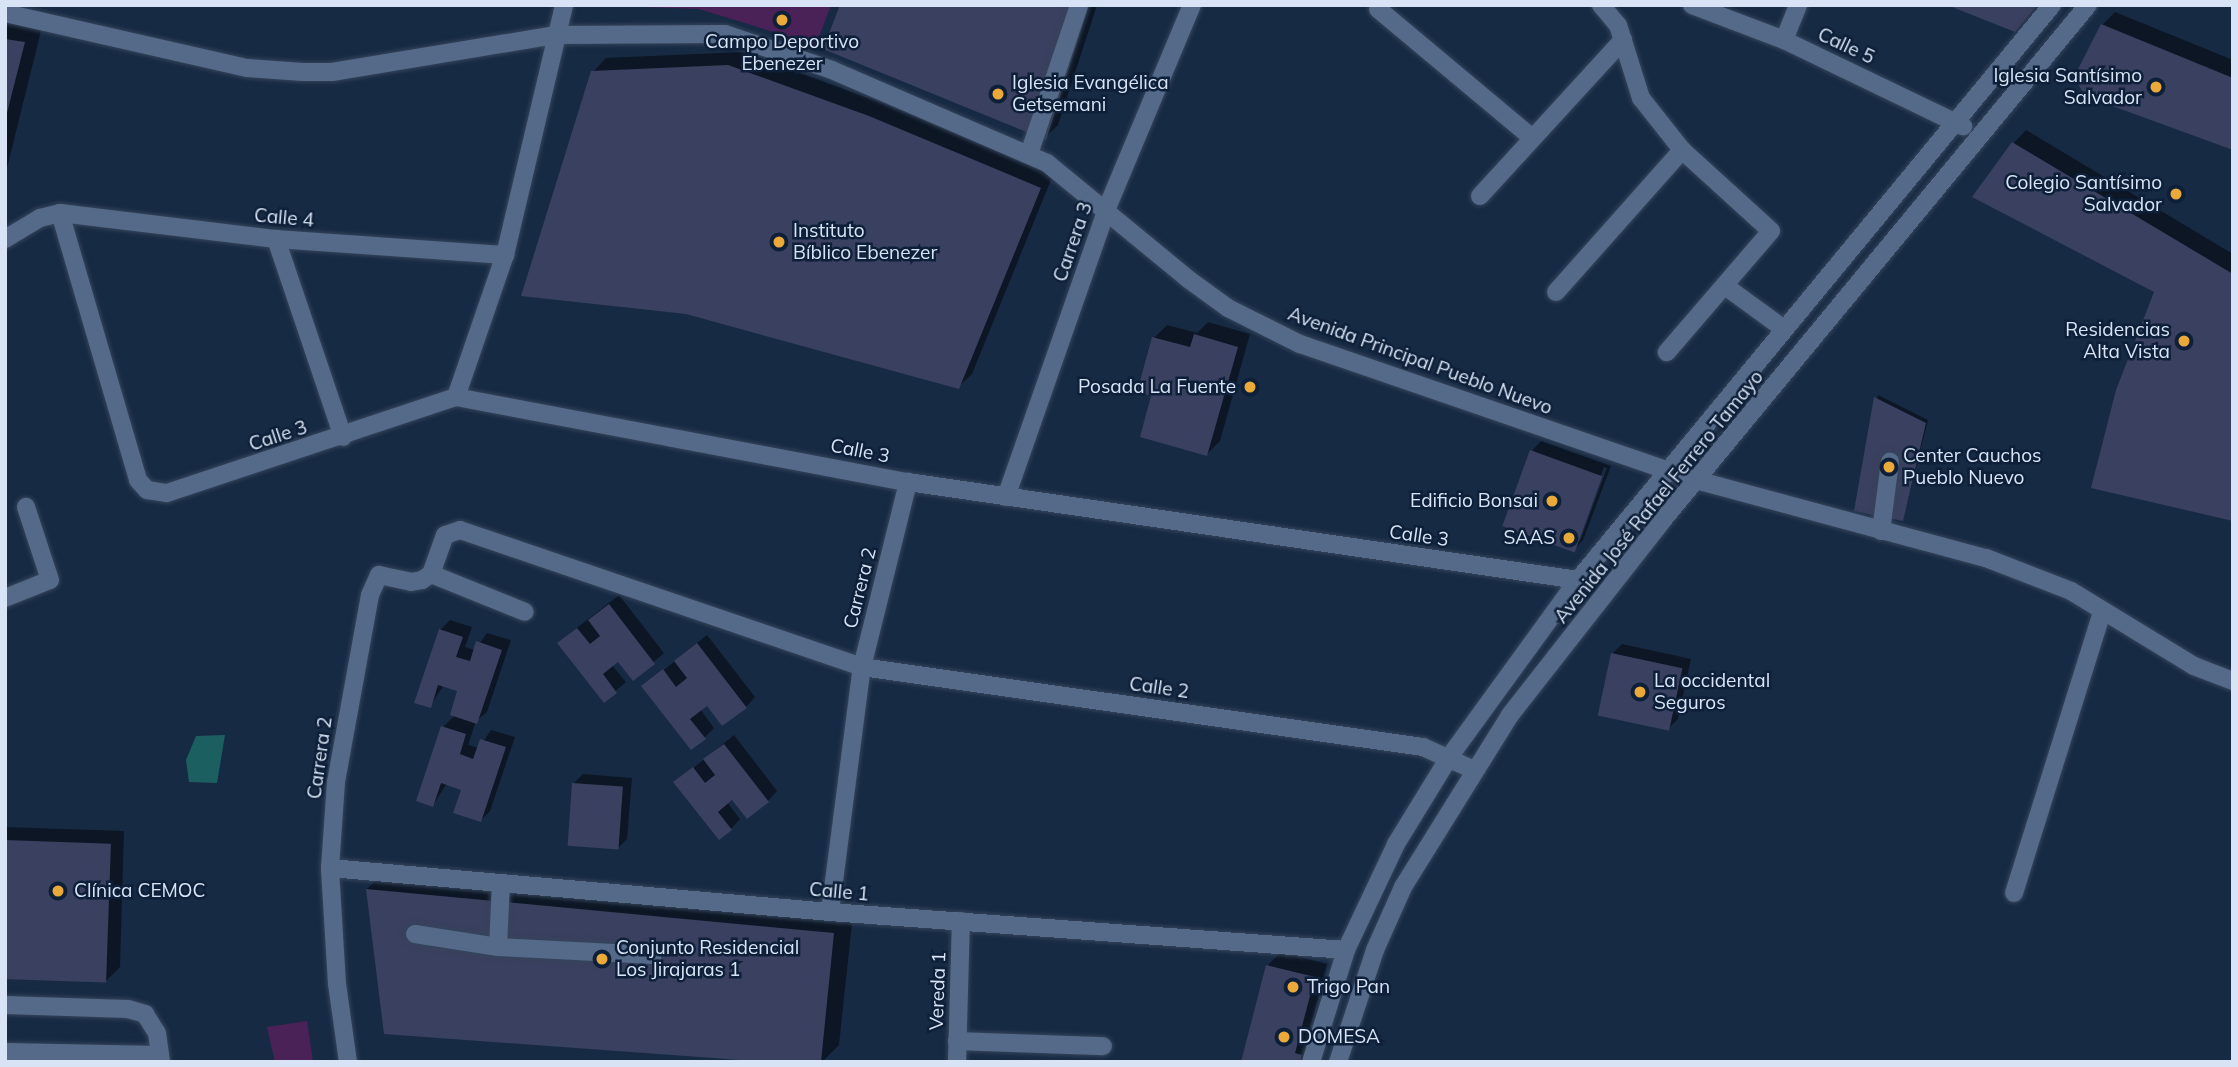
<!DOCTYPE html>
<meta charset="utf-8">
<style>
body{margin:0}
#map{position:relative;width:2238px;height:1067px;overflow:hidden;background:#172a44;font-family:Mulish,sans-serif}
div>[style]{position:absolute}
.green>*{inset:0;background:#4a2258}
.water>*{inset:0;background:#1c5f60}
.shadow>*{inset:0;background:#0007}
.building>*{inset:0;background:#3a405f;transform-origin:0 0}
.roads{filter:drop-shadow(0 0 2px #35445a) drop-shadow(0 0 2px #35445a)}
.minor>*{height:18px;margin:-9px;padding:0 9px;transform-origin:9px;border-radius:9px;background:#556a88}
.dots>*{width:19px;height:19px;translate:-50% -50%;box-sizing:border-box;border:4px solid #0e2039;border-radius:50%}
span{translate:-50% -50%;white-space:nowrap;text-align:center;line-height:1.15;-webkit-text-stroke:5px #0e2039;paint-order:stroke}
.poi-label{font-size:19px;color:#d8e4f5}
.right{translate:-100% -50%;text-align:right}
.left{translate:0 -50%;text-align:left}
.street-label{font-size:19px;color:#d8e4f5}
.frame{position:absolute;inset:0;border:7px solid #d8e4f5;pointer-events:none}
</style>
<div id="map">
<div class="green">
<div style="clip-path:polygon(586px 5px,831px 5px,816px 45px,699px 9px)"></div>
<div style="clip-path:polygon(307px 1021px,313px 1062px,275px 1062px,267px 1027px)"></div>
</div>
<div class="water">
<div style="clip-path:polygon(225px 735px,217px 783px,189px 782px,186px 760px,196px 736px)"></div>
</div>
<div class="shadow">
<div style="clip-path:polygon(842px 5px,1097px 5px,1058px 125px,1045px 138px)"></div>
<div style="clip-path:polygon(2115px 12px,2233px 60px,2233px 148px,2102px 25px)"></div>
<div style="clip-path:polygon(5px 17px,43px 23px,5px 176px)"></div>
<div style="clip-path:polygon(742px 52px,882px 103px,1053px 175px,972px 374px,958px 387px,593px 72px,606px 58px)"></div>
<div style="clip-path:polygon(2026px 130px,2233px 254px,2233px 519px,2156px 291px,2013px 144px)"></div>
<div style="clip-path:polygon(1208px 322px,1250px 334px,1220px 441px,1207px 454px,1153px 395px,1154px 338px,1167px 325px,1197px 333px)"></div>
<div style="clip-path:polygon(1878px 395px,1928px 420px,1903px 519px,1856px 509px)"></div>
<div style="clip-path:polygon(evenodd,1541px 441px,1611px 466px,1583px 540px,1574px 550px,1532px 451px,1541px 441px,1604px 467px,1607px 468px,1580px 541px,1576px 541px,1604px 467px)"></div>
<div style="clip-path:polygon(619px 595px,664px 653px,633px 679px,619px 660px,612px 665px,626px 682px,604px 701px,569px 634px)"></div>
<div style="clip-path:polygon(450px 620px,472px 627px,465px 647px,475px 650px,487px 633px,511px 640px,487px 712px,476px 721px,468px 745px,479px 748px,491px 730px,515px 737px,490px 811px,481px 820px,463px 789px,447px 783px,433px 805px,443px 727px,455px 715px,460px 690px,444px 685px,430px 706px,440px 630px)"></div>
<div style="clip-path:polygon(707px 635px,755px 697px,746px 707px,707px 704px,700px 709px,714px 728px,704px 738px,644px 686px)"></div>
<div style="clip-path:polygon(1622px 644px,1691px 659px,1678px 719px,1668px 729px,1612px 654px)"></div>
<div style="clip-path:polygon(734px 735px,777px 791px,768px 801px,733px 798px,727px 802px,740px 819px,731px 829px,676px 782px)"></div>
<div style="clip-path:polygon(583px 774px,632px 778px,627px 839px,617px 849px,574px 783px)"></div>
<div style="clip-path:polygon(5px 827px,124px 831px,120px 967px,107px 980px,5px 977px)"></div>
<div style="clip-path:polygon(386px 870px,853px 914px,839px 1045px,822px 1062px,790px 1062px,367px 889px)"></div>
<div style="clip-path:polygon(1281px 952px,1327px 964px,1307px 1040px,1314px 1042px,1305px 1062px,1243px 1062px,1268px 965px)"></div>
</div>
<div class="building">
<div style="clip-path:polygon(840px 5px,1089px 5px,1046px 140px,823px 49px)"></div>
<div style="clip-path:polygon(1947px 5px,2037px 5px,2015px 32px)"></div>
<div style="clip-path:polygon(2101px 24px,2233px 78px,2233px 150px,2085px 96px,2074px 77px)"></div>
<div style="clip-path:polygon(5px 39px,25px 42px,6px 117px,5px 117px)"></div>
<div style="clip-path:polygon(728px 65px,869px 116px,1041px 188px,959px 389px,686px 314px,521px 296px,591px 71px)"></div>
<div style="clip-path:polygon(2012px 142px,2233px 274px,2233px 521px,2091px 488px,2116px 390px,2154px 292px,1972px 197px)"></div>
<div style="clip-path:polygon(1194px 334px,1238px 347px,1207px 456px,1140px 437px,1151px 396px,1137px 392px,1152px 337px,1190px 347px)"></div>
<div style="clip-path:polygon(1874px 397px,1926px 423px,1903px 521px,1854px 511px)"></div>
<div style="left:1530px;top:450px;width:77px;height:81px;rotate:20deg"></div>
<div style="clip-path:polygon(609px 604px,655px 664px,633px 681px,618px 662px,603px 674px,617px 693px,604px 703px,557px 643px,577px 628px,590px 644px,600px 636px,588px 620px)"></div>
<div style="clip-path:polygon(439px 629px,463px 637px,456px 657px,470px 661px,476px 641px,502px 650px,477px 724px,450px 715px,457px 691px,438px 685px,431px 708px,414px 703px)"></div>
<div style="clip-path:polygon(697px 643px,747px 708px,722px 726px,707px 706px,690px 719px,706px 739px,691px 750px,641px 686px,663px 669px,676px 687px,687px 678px,674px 661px)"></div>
<div style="left:1611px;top:653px;width:73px;height:64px;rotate:12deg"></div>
<div style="clip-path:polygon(441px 726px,466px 734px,460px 754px,473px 759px,480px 739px,506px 747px,481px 822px,453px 813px,461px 790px,441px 783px,433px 807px,416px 801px)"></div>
<div style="clip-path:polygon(724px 744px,769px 802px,747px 819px,732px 800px,718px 812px,732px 830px,719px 840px,673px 782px,693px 767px,705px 783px,715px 775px,703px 759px)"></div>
<div style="left:572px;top:783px;width:51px;height:63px;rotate:4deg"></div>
<div style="left:5px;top:840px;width:106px;height:139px;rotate:2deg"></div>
<div style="clip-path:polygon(366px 889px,834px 933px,821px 1062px,766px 1062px,384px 1034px)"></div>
<div style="clip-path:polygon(1266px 965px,1315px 977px,1295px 1053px,1302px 1055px,1300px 1062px,1241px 1062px)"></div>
</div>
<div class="roads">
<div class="minor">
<div style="left:1601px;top:5px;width:26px;rotate:50deg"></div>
<div style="left:1618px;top:25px;width:77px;rotate:72.5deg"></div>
<div style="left:1641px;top:98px;width:66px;rotate:51.7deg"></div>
<div style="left:1682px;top:150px;width:120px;rotate:42.3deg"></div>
<div style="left:1771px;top:231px;width:160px;rotate:130.7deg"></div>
<div style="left:1692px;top:5px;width:98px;rotate:20.8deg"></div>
<div style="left:1784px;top:40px;width:199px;rotate:25.7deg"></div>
<div style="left:1378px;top:9px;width:199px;rotate:39.9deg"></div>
<div style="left:5px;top:13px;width:248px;rotate:12.8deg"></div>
<div style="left:247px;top:68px;width:56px;rotate:4.1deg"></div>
<div style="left:303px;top:72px;width:29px"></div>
<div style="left:332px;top:72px;width:227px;rotate:-9.4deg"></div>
<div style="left:556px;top:35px;width:169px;rotate:-0.3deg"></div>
<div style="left:725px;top:34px;width:113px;rotate:18.6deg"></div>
<div style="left:832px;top:70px;width:234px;rotate:23.4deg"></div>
<div style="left:1047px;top:163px;width:183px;rotate:39.4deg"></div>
<div style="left:1188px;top:279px;width:49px;rotate:35.9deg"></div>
<div style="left:1228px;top:308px;width:80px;rotate:26.6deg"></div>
<div style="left:1300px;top:344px;width:419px;rotate:19deg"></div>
<div style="left:1696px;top:480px;width:300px;rotate:15.1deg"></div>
<div style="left:1986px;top:558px;width:91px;rotate:21.2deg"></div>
<div style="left:2071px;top:591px;width:144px;rotate:31.4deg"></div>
<div style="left:2194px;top:666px;width:42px;rotate:21deg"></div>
<div style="left:1784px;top:40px;width:38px;rotate:-68deg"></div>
<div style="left:1029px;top:154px;width:157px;rotate:-71.4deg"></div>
<div style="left:1480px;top:196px;width:212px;rotate:-47.5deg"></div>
<div style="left:60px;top:213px;width:278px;rotate:73.7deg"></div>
<div style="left:138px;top:480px;width:13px;rotate:48deg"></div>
<div style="left:147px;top:490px;width:20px;rotate:9deg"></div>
<div style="left:167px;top:493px;width:305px;rotate:-18.4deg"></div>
<div style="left:456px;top:397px;width:460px;rotate:10.7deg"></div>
<div style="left:908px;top:482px;width:677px;rotate:8.32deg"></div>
<div style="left:5px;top:239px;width:41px;rotate:-31deg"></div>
<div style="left:40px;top:218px;width:21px;rotate:-14deg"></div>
<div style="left:60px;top:213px;width:218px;rotate:6.9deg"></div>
<div style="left:276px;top:239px;width:230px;rotate:4deg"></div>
<div style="left:276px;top:239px;width:209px;rotate:71.3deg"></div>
<div style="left:1725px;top:286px;width:73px;rotate:36.1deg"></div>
<div style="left:1556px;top:292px;width:190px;rotate:-48.4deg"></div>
<div style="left:456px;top:397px;width:150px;rotate:-71deg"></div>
<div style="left:505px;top:255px;width:257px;rotate:-76.7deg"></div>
<div style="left:1006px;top:497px;width:306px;rotate:-70.7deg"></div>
<div style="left:1107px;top:208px;width:220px;rotate:-67.3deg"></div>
<div style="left:1881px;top:531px;width:70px;rotate:-82.6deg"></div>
<div style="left:431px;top:574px;width:101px;rotate:22deg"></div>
<div style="left:5px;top:598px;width:48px;rotate:-21.8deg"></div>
<div style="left:50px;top:580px;width:77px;rotate:-108.2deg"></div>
<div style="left:330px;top:868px;width:502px;rotate:5.03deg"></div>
<div style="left:830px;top:912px;width:517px;rotate:4.21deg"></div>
<div style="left:501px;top:883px;width:64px;rotate:92.7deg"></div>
<div style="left:498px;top:947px;width:155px;rotate:3deg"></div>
<div style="left:2014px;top:893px;width:294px;rotate:-72.6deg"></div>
<div style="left:830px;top:912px;width:247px;rotate:-82.6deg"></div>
<div style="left:862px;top:667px;width:191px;rotate:-76deg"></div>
<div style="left:415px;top:934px;width:84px;rotate:8.9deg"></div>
<div style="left:5px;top:1005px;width:123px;rotate:1.9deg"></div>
<div style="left:128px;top:1009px;width:18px;rotate:16deg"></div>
<div style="left:145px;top:1014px;width:22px;rotate:58deg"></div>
<div style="left:157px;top:1033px;width:29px;rotate:82deg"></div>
<div style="left:957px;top:1041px;width:146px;rotate:2deg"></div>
<div style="left:5px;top:1052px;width:155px;rotate:1.1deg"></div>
<div style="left:348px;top:1062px;width:79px;rotate:-98deg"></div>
<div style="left:337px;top:984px;width:116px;rotate:-93.5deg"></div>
<div style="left:330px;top:868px;width:86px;rotate:-86deg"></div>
<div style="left:336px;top:782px;width:190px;rotate:-79.7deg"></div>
<div style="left:370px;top:595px;width:22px;rotate:-66deg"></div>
<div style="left:379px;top:575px;width:33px;rotate:12deg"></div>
<div style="left:411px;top:582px;width:11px;rotate:-10deg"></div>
<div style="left:422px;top:580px;width:11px;rotate:-34deg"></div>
<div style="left:431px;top:574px;width:41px;rotate:-70.3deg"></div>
<div style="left:445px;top:535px;width:16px;rotate:-18deg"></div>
<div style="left:460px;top:530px;width:425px;rotate:18.8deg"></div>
<div style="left:862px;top:667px;width:567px;rotate:8.12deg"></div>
<div style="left:1423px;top:747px;width:56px;rotate:24.3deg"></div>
<div style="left:957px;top:1062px;width:141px;rotate:-88.4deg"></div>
<div style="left:1311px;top:1062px;width:117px;rotate:-72.6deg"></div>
<div style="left:1346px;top:950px;width:117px;rotate:-64.7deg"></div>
<div style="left:1396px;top:844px;width:103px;rotate:-58.5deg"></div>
<div style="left:1450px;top:756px;width:218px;rotate:-54deg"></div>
<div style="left:1578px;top:580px;width:745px;rotate:-50.5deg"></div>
<div style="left:1338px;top:1062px;width:118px;rotate:-71.7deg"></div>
<div style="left:1375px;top:950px;width:69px;rotate:-66deg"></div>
<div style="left:1403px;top:887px;width:203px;rotate:-58.1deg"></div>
<div style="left:1510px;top:715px;width:246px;rotate:-51.9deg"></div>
<div style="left:1662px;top:521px;width:669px;rotate:-50.46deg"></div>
</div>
</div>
<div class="dots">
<div style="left:782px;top:20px;background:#eba939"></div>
<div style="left:2156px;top:87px;background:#eba939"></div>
<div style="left:998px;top:94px;background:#eba939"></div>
<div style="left:2176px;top:194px;background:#eba939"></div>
<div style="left:779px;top:242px;background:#eba939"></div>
<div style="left:2184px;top:341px;background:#eba939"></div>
<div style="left:1250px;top:387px;background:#eba939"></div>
<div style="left:1889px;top:467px;background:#eba939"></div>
<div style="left:1552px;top:501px;background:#eba939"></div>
<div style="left:1569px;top:538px;background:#eba939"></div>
<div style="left:1640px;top:692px;background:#eba939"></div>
<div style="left:58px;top:891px;background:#eba939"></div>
<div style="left:602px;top:959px;background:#eba939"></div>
<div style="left:1293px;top:987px;background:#eba939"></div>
<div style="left:1284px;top:1037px;background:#eba939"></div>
</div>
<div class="poi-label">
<span style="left:782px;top:53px">Campo Deportivo<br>Ebenezer</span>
<span class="right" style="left:2142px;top:87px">Iglesia Santísimo<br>Salvador</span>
<span class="left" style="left:1012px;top:94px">Iglesia Evangélica<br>Getsemani</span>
<span class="right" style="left:2162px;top:194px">Colegio Santísimo<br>Salvador</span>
<span class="left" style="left:793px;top:242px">Instituto<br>Bíblico Ebenezer</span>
<span class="right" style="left:2170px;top:341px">Residencias<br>Alta Vista</span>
<span class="right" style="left:1236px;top:387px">Posada La Fuente</span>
<span class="left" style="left:1903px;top:467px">Center Cauchos<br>Pueblo Nuevo</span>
<span class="right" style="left:1538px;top:501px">Edificio Bonsai</span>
<span class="right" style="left:1555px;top:538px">SAAS</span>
<span class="left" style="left:1654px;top:692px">La occidental<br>Seguros</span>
<span class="left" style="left:74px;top:891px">Clínica CEMOC</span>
<span class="left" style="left:616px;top:959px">Conjunto Residencial<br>Los Jirajaras 1</span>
<span class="left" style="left:1307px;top:987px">Trigo Pan</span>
<span class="left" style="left:1298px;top:1037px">DOMESA</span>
</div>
<div class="street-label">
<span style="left:1846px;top:46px;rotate:25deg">Calle 5</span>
<span style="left:284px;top:218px;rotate:5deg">Calle 4</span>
<span style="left:1073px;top:242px;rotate:-71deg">Carrera 3</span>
<span style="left:1420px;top:361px;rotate:20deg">Avenida Principal Pueblo Nuevo</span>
<span style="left:278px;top:436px;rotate:-18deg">Calle 3</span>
<span style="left:860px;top:451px;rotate:11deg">Calle 3</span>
<span style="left:1659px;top:497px;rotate:-51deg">Avenida José Rafael Ferrero Tamayo</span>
<span style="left:1419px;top:536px;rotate:8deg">Calle 3</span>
<span style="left:860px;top:588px;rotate:-76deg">Carrera 2</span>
<span style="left:1159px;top:688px;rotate:8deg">Calle 2</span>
<span style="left:320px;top:758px;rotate:-82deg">Carrera 2</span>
<span style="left:839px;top:892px;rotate:5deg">Calle 1</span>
<span style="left:938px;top:991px;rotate:-88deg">Vereda 1</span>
</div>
<div class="frame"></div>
</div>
